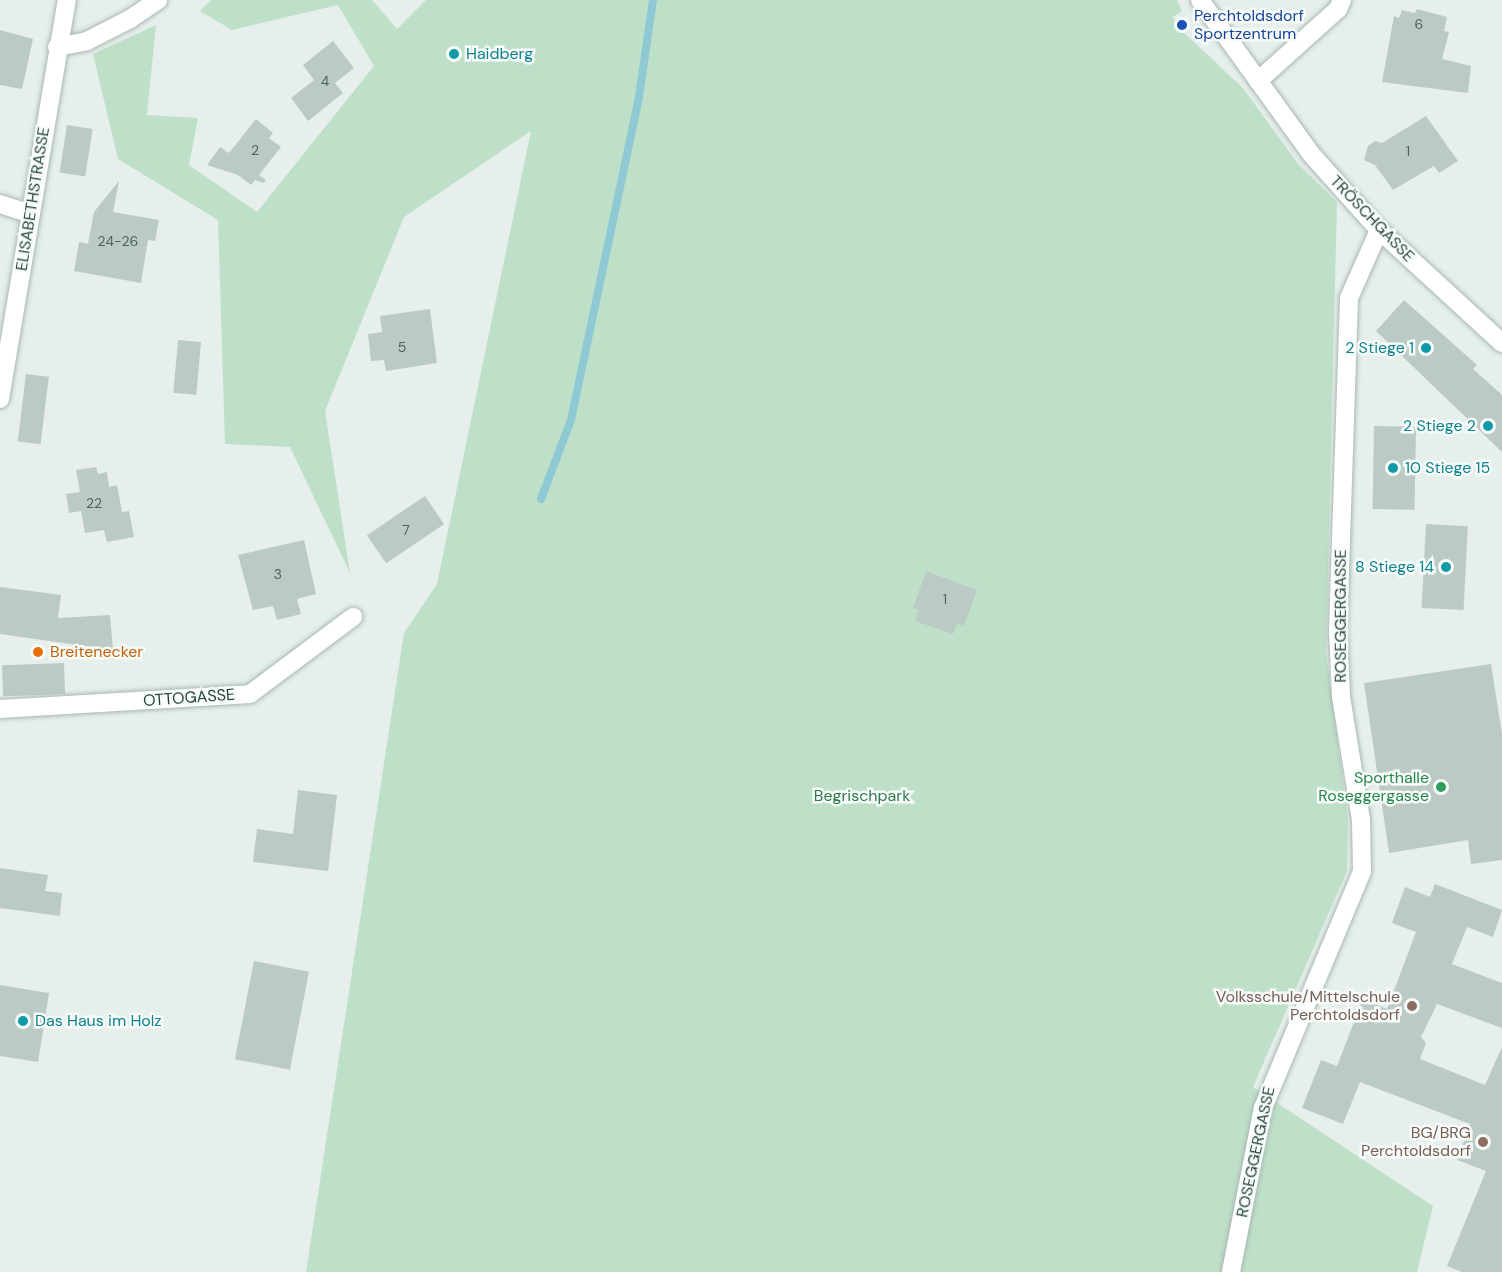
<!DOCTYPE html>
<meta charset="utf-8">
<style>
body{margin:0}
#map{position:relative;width:1502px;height:1272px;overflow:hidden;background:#e6efeb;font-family:"DM Sans",sans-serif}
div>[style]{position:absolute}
.green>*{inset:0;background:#bfe0c8}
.stream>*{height:8px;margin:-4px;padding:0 4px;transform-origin:4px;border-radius:4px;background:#8ec9d4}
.building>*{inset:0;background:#bbcac4;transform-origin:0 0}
.roads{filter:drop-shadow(0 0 2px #a8b8b2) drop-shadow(0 0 2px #a8b8b2)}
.pedestrian>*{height:18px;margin:-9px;padding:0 9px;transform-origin:9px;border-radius:9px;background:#fff}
.minor>*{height:18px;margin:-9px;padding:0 9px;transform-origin:9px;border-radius:9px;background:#fff}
.tertiary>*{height:18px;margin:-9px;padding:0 9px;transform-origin:9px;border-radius:9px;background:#fff}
.dots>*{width:16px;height:16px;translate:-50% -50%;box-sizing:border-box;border:3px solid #f7fbf9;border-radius:50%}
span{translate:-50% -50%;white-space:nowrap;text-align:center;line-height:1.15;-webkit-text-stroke:5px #f7fbf9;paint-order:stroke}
.number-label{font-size:14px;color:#4a645c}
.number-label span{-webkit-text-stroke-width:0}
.transit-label{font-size:16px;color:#164399}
.left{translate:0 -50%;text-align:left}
.culture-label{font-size:16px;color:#0d838f}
.right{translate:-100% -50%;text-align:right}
.street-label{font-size:16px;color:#24423a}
.food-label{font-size:16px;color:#c56008}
.leisure-label{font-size:16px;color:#27864d}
.park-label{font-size:16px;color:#2d7a4b}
.education-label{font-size:16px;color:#785e54}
</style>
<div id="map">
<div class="green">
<div style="clip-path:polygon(211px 0,372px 0,397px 29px,426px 0,1177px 0,1182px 11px,1173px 17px,1181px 30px,1243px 88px,1299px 165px,1337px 202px,1326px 653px,1348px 820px,1347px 871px,1253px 1087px,1433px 1206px,1417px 1272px,306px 1272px,404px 633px,437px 584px,531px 131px,404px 217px,325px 411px,350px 573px,290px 447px,225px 444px,218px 220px,118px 159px,93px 54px,156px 25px,147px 115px,198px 118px,189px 165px,257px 212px,374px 66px,338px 5px,232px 30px,200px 11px)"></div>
</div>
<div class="stream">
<div style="left:541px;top:499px;width:85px;rotate:-69.2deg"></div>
<div style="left:571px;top:420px;width:330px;rotate:-78.1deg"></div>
<div style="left:639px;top:97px;width:98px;rotate:-81.8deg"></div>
</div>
<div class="building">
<div style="clip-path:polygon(1417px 9px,1447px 17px,1444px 31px,1449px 32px,1442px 59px,1471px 66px,1468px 93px,1382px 82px,1394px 16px,1399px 18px,1402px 10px,1415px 13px)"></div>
<div style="clip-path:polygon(0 30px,33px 39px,22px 89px,0 85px)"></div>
<div style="clip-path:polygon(333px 41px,354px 68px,335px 83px,343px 93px,308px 121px,291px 98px,314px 80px,303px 65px)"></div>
<div style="clip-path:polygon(1426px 116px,1458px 161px,1439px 173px,1434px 166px,1393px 190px,1375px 165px,1364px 160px,1368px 146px,1375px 141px,1382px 143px)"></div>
<div style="clip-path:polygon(256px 119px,273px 133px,269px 138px,281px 147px,259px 175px,266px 180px,264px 183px,255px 180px,251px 185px,238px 175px,207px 165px,220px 147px,229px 153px)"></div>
<div style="left:67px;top:125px;width:26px;height:48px;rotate:9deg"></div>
<div style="clip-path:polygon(119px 181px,113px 212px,159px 220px,155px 241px,148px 240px,141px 283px,74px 271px,79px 242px,88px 244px,94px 212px)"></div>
<div style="clip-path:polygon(1404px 300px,1477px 365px,1473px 369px,1502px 395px,1502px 452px,1376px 331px)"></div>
<div style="clip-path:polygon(430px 309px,437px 363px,386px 371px,384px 360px,371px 361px,368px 334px,382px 332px,380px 316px)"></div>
<div style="left:178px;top:340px;width:23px;height:53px;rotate:5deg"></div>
<div style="left:26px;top:374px;width:23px;height:68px;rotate:7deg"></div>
<div style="left:1374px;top:426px;width:42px;height:83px;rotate:1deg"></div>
<div style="clip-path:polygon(96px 467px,98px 474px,107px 472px,109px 487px,117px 485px,122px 512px,129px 511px,134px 537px,107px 542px,104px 530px,85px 533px,81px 511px,69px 513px,66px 494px,80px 492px,76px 470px)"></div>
<div style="left:425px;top:496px;width:34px;height:70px;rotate:56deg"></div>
<div style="left:1426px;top:524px;width:42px;height:84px;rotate:3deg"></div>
<div style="clip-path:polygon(304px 540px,316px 594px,297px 599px,301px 614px,277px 620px,273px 606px,253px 610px,238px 555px)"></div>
<div style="clip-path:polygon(926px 571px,977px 590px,964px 626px,957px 623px,953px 634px,915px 621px,919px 610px,913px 608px)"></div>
<div style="clip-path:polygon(0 587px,61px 595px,58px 618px,110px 615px,113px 650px,0 634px)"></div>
<div style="left:64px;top:663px;width:31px;height:62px;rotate:88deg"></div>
<div style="clip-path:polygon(1491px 664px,1502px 734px,1502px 860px,1471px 864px,1468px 840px,1389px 853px,1364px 683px)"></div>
<div style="clip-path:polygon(298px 790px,337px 795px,328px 871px,253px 862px,257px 829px,293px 834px)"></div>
<div style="clip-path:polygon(0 868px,48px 875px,45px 891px,62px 893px,60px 916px,0 908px)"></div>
<div style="clip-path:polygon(1435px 884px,1502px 910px,1493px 937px,1467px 927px,1452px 964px,1502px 983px,1502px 1028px,1437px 1004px,1421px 1037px,1426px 1043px,1420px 1059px,1485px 1085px,1502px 1047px,1502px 1272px,1462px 1272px,1447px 1266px,1486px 1171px,1457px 1160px,1470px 1124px,1360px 1082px,1343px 1124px,1302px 1108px,1321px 1060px,1337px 1066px,1363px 999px,1387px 1009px,1416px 932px,1392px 923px,1405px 887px,1430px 897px)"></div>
<div style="left:254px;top:961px;width:56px;height:100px;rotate:11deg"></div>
<div style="clip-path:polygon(0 985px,49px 993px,38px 1062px,0 1056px)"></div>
</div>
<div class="roads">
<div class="pedestrian">
<div style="left:1263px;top:1108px;width:257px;rotate:-67.3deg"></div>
<div style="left:1362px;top:871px;width:51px;rotate:-91.1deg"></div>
<div style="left:1361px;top:820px;width:126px;rotate:-99.2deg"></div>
<div style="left:1341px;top:696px;width:66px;rotate:-92.6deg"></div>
</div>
<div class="minor">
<div style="left:57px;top:47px;width:31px;rotate:-11deg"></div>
<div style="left:87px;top:41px;width:48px;rotate:-27.1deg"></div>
<div style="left:130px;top:19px;width:34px;rotate:-34deg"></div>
<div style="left:1258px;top:81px;width:108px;rotate:-42deg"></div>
<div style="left:1338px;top:9px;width:10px;rotate:-66deg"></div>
<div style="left:0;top:204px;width:32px;rotate:18deg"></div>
<div style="left:0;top:399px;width:405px;rotate:-80.5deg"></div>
<div style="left:1338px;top:630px;width:332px;rotate:-88.1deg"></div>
<div style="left:1349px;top:298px;width:74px;rotate:-66.2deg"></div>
<div style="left:0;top:709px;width:250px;rotate:-3.4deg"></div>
<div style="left:250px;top:694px;width:129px;rotate:-36.8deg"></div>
<div style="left:1231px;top:1272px;width:167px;rotate:-79deg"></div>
</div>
<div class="tertiary">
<div style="left:1200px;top:0;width:190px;rotate:54.2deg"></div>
<div style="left:1311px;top:154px;width:102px;rotate:48.2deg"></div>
<div style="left:1379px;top:230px;width:167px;rotate:42.6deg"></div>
</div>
</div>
<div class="dots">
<div style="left:1182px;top:25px;background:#1a4fb4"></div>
<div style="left:454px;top:54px;background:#0f9aa8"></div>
<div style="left:1426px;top:348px;background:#0f9aa8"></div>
<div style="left:1488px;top:426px;background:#0f9aa8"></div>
<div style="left:1393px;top:468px;background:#0f9aa8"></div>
<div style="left:1446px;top:567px;background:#0f9aa8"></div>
<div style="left:38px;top:652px;background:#e8710a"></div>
<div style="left:1441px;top:787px;background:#2e9e5b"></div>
<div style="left:1412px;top:1006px;background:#8d6e63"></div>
<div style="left:23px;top:1021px;background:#0f9aa8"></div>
<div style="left:1483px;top:1142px;background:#8d6e63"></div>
</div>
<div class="number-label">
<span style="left:1419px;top:24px">6</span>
<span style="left:325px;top:81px">4</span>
<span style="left:255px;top:150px">2</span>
<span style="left:1408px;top:151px">1</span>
<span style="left:118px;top:241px">24-26</span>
<span style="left:402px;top:347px">5</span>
<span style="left:94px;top:503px">22</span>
<span style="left:406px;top:530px">7</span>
<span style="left:278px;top:574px">3</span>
<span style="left:945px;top:599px">1</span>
</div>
<div class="transit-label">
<span class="left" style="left:1194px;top:25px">Perchtoldsdorf<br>Sportzentrum</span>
</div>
<div class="culture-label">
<span class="left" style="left:466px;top:54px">Haidberg</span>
<span class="right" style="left:1414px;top:348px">2 Stiege 1</span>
<span class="right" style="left:1476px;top:426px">2 Stiege 2</span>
<span class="left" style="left:1405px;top:468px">10 Stiege 15</span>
<span class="right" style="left:1434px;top:567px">8 Stiege 14</span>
<span class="left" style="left:35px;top:1021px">Das Haus im Holz</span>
</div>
<div class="street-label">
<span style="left:33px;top:199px;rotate:-81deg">ELISABETHSTRASSE</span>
<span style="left:1372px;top:219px;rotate:46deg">TRÖSCHGASSE</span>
<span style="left:1341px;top:616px;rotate:-90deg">ROSEGGERGASSE</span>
<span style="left:189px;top:698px;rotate:-4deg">OTTOGASSE</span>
<span style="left:1256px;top:1152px;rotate:-78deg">ROSEGGERGASSE</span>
</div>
<div class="food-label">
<span class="left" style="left:50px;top:652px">Breitenecker</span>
</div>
<div class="leisure-label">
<span class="right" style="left:1429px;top:787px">Sporthalle<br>Roseggergasse</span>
</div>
<div class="park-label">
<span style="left:862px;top:796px">Begrischpark</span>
</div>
<div class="education-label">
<span class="right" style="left:1400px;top:1006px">Volksschule/Mittelschule<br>Perchtoldsdorf</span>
<span class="right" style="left:1471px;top:1142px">BG/BRG<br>Perchtoldsdorf</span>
</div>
</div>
